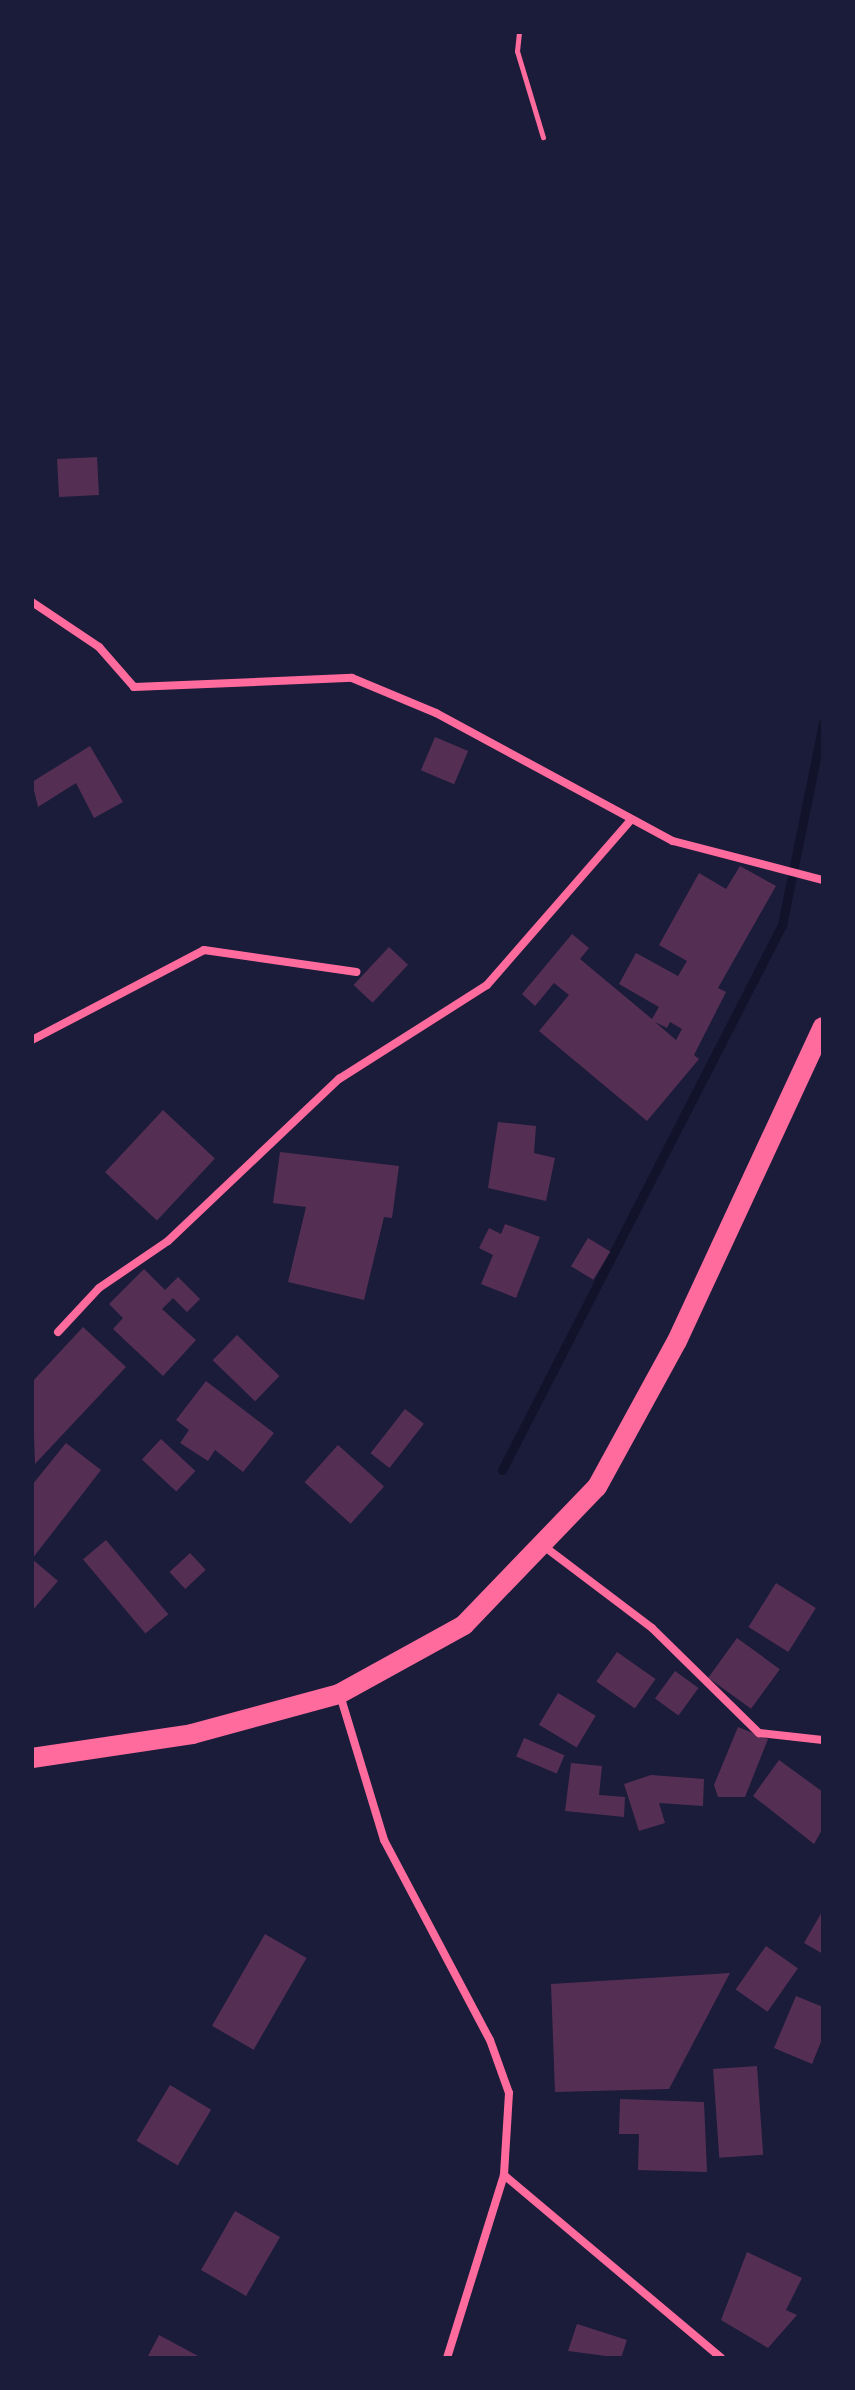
<!DOCTYPE html>
<style>
body{margin:0}
#map{position:relative;width:855px;height:2390px;overflow:hidden;background:#1b1b3a;font-family:Signika,sans-serif}
div>[style]{position:absolute}
.stream>*{height:9px;margin:-4.5px;padding:0 4.5px;transform-origin:4.5px;border-radius:4.5px;background:#12122b}
.building>*{inset:0;background:#542f53;transform-origin:0 0}
.path>*{height:5px;margin:-2.5px;padding:0 2.5px;transform-origin:2.5px;border-radius:2.5px;background:#ff6b9d}
.minor>*{height:8px;margin:-4px;padding:0 4px;transform-origin:4px;border-radius:4px;background:#ff6b9d}
.primary>*{height:20px;margin:-10px;padding:0 10px;transform-origin:10px;border-radius:10px;background:#ff6b9d}
span{translate:-50% -50%;white-space:nowrap;text-align:center;line-height:1.15;-webkit-text-stroke:7px #1b1b3a;paint-order:stroke}
.frame{position:absolute;inset:0;border:34px solid #1b1b3a;pointer-events:none}
</style>
<div id="map">
<div class="stream">
<div style="left:502px;top:1470px;width:613px;rotate:-62.81deg"></div>
<div style="left:782px;top:925px;width:206px;rotate:-78.5deg"></div>
</div>
<div class="building">
<div style="left:97px;top:457px;width:38px;height:40px;rotate:87deg"></div>
<div style="left:435px;top:737px;width:36px;height:36px;rotate:23deg"></div>
<div style="clip-path:polygon(90px 746px,123px 802px,94px 818px,76px 783px,38px 807px,32px 782px)"></div>
<div style="clip-path:polygon(evenodd,740px 866px,776px 886px,718px 988px,726px 992px,694px 1055px,699px 1059px,647px 1121px,539px 1031px,569px 995px,554px 983px,535px 1006px,522px 994px,572px 934px,589px 948px,580px 959px,652px 1019px,659px 1007px,619px 984px,636px 953px,678px 976px,687px 961px,659px 945px,699px 873px,726px 889px,740px 866px,655px 1022px,667px 1028px,670px 1022px,682px 1029px,676px 1040px,655px 1022px)"></div>
<div style="left:389px;top:947px;width:26px;height:52px;rotate:43deg"></div>
<div style="left:163px;top:1110px;width:71px;height:85px;rotate:43deg"></div>
<div style="clip-path:polygon(498px 1122px,536px 1126px,534px 1153px,555px 1158px,546px 1201px,488px 1188px)"></div>
<div style="clip-path:polygon(280px 1152px,399px 1166px,392px 1218px,384px 1217px,364px 1300px,288px 1282px,306px 1207px,273px 1203px)"></div>
<div style="clip-path:polygon(505px 1224px,540px 1237px,516px 1298px,481px 1284px,493px 1255px,479px 1248px,489px 1228px,501px 1234px)"></div>
<div style="left:588px;top:1238px;width:26px;height:33px;rotate:31deg"></div>
<div style="clip-path:polygon(144px 1269px,165px 1290px,178px 1277px,200px 1299px,187px 1312px,173px 1298px,162px 1309px,196px 1340px,163px 1376px,113px 1329px,123px 1318px,109px 1304px)"></div>
<div style="clip-path:polygon(83px 1327px,126px 1367px,35px 1464px,32px 1382px)"></div>
<div style="left:237px;top:1335px;width:59px;height:35px;rotate:44deg"></div>
<div style="clip-path:polygon(206px 1381px,274px 1433px,243px 1472px,215px 1450px,208px 1461px,180px 1443px,189px 1430px,176px 1420px)"></div>
<div style="left:405px;top:1409px;width:24px;height:56px;rotate:38deg"></div>
<div style="left:161px;top:1439px;width:47px;height:28px;rotate:43deg"></div>
<div style="clip-path:polygon(66px 1443px,101px 1470px,32px 1559px,32px 1485px)"></div>
<div style="left:338px;top:1445px;width:62px;height:50px;rotate:42deg"></div>
<div style="left:106px;top:1540px;width:97px;height:30px;rotate:50deg"></div>
<div style="left:190px;top:1553px;width:23px;height:28px;rotate:47deg"></div>
<div style="clip-path:polygon(32px 1559px,58px 1581px,32px 1611px)"></div>
<div style="left:776px;top:1583px;width:47px;height:52px;rotate:32deg"></div>
<div style="left:737px;top:1638px;width:53px;height:49px;rotate:36deg"></div>
<div style="left:617px;top:1652px;width:47px;height:36px;rotate:35deg"></div>
<div style="left:675px;top:1671px;width:29px;height:34px;rotate:36deg"></div>
<div style="left:558px;top:1693px;width:44px;height:37px;rotate:31deg"></div>
<div style="clip-path:polygon(738px 1727px,768px 1739px,745px 1797px,718px 1797px,714px 1785px)"></div>
<div style="left:524px;top:1738px;width:44px;height:20px;rotate:23deg"></div>
<div style="clip-path:polygon(779px 1760px,823px 1792px,823px 1828px,814px 1844px,753px 1796px)"></div>
<div style="clip-path:polygon(571px 1763px,602px 1766px,599px 1795px,625px 1797px,624px 1817px,565px 1811px)"></div>
<div style="clip-path:polygon(651px 1775px,704px 1779px,703px 1806px,659px 1803px,665px 1823px,639px 1831px,624px 1784px)"></div>
<div style="clip-path:polygon(823px 1910px,823px 1954px,804px 1943px)"></div>
<div style="left:265px;top:1934px;width:48px;height:106px;rotate:30deg"></div>
<div style="left:766px;top:1946px;width:39px;height:53px;rotate:35deg"></div>
<div style="clip-path:polygon(730px 1973px,669px 2089px,555px 2092px,551px 1984px)"></div>
<div style="clip-path:polygon(796px 1996px,823px 2007px,823px 2037px,812px 2064px,774px 2048px)"></div>
<div style="left:757px;top:2066px;width:89px;height:44px;rotate:86deg"></div>
<div style="left:170px;top:2085px;width:48px;height:65px;rotate:31deg"></div>
<div style="clip-path:polygon(620px 2099px,704px 2102px,707px 2172px,638px 2170px,639px 2134px,619px 2134px)"></div>
<div style="left:235px;top:2211px;width:52px;height:68px;rotate:30deg"></div>
<div style="clip-path:polygon(747px 2252px,802px 2278px,786px 2310px,797px 2315px,768px 2348px,721px 2320px)"></div>
<div style="clip-path:polygon(577px 2324px,627px 2340px,621px 2358px,568px 2351px)"></div>
<div style="clip-path:polygon(159px 2335px,198px 2356px,197px 2358px,147px 2358px)"></div>
</div>
<div class="path">
<div style="left:519px;top:32px;width:19px;rotate:96deg"></div>
<div style="left:517px;top:51px;width:90px;rotate:73.2deg"></div>
</div>
<div class="minor">
<div style="left:32px;top:602px;width:81px;rotate:33.9deg"></div>
<div style="left:99px;top:647px;width:53px;rotate:48.8deg"></div>
<div style="left:134px;top:687px;width:218px;rotate:-2.4deg"></div>
<div style="left:352px;top:678px;width:91px;rotate:22.6deg"></div>
<div style="left:436px;top:713px;width:269px;rotate:28.4deg"></div>
<div style="left:673px;top:841px;width:155px;rotate:14.6deg"></div>
<div style="left:32px;top:1040px;width:194px;rotate:-27.6deg"></div>
<div style="left:204px;top:950px;width:154px;rotate:8.2deg"></div>
<div style="left:58px;top:1332px;width:60px;rotate:-47deg"></div>
<div style="left:99px;top:1288px;width:83px;rotate:-34.3deg"></div>
<div style="left:168px;top:1241px;width:236px;rotate:-43.5deg"></div>
<div style="left:339px;top:1079px;width:175px;rotate:-32.4deg"></div>
<div style="left:487px;top:985px;width:218px;rotate:-48.9deg"></div>
<div style="left:541px;top:1544px;width:139px;rotate:37.1deg"></div>
<div style="left:652px;top:1628px;width:150px;rotate:44.5deg"></div>
<div style="left:759px;top:1733px;width:64px;rotate:6.2deg"></div>
<div style="left:340px;top:1695px;width:152px;rotate:73.1deg"></div>
<div style="left:384px;top:1840px;width:226px;rotate:62.1deg"></div>
<div style="left:490px;top:2040px;width:56px;rotate:70.3deg"></div>
<div style="left:509px;top:2093px;width:82px;rotate:93.5deg"></div>
<div style="left:504px;top:2175px;width:192px;rotate:107.3deg"></div>
<div style="left:504px;top:2175px;width:284px;rotate:40.1deg"></div>
</div>
<div class="primary">
<div style="left:32px;top:1758px;width:162px;rotate:-8.5deg"></div>
<div style="left:192px;top:1734px;width:152px;rotate:-15.2deg"></div>
<div style="left:339px;top:1694px;width:143px;rotate:-28.9deg"></div>
<div style="left:464px;top:1625px;width:192px;rotate:-46.1deg"></div>
<div style="left:597px;top:1487px;width:166px;rotate:-61.3deg"></div>
<div style="left:677px;top:1341px;width:346px;rotate:-65.1deg"></div>
</div>
<div class="frame"></div>
</div>
